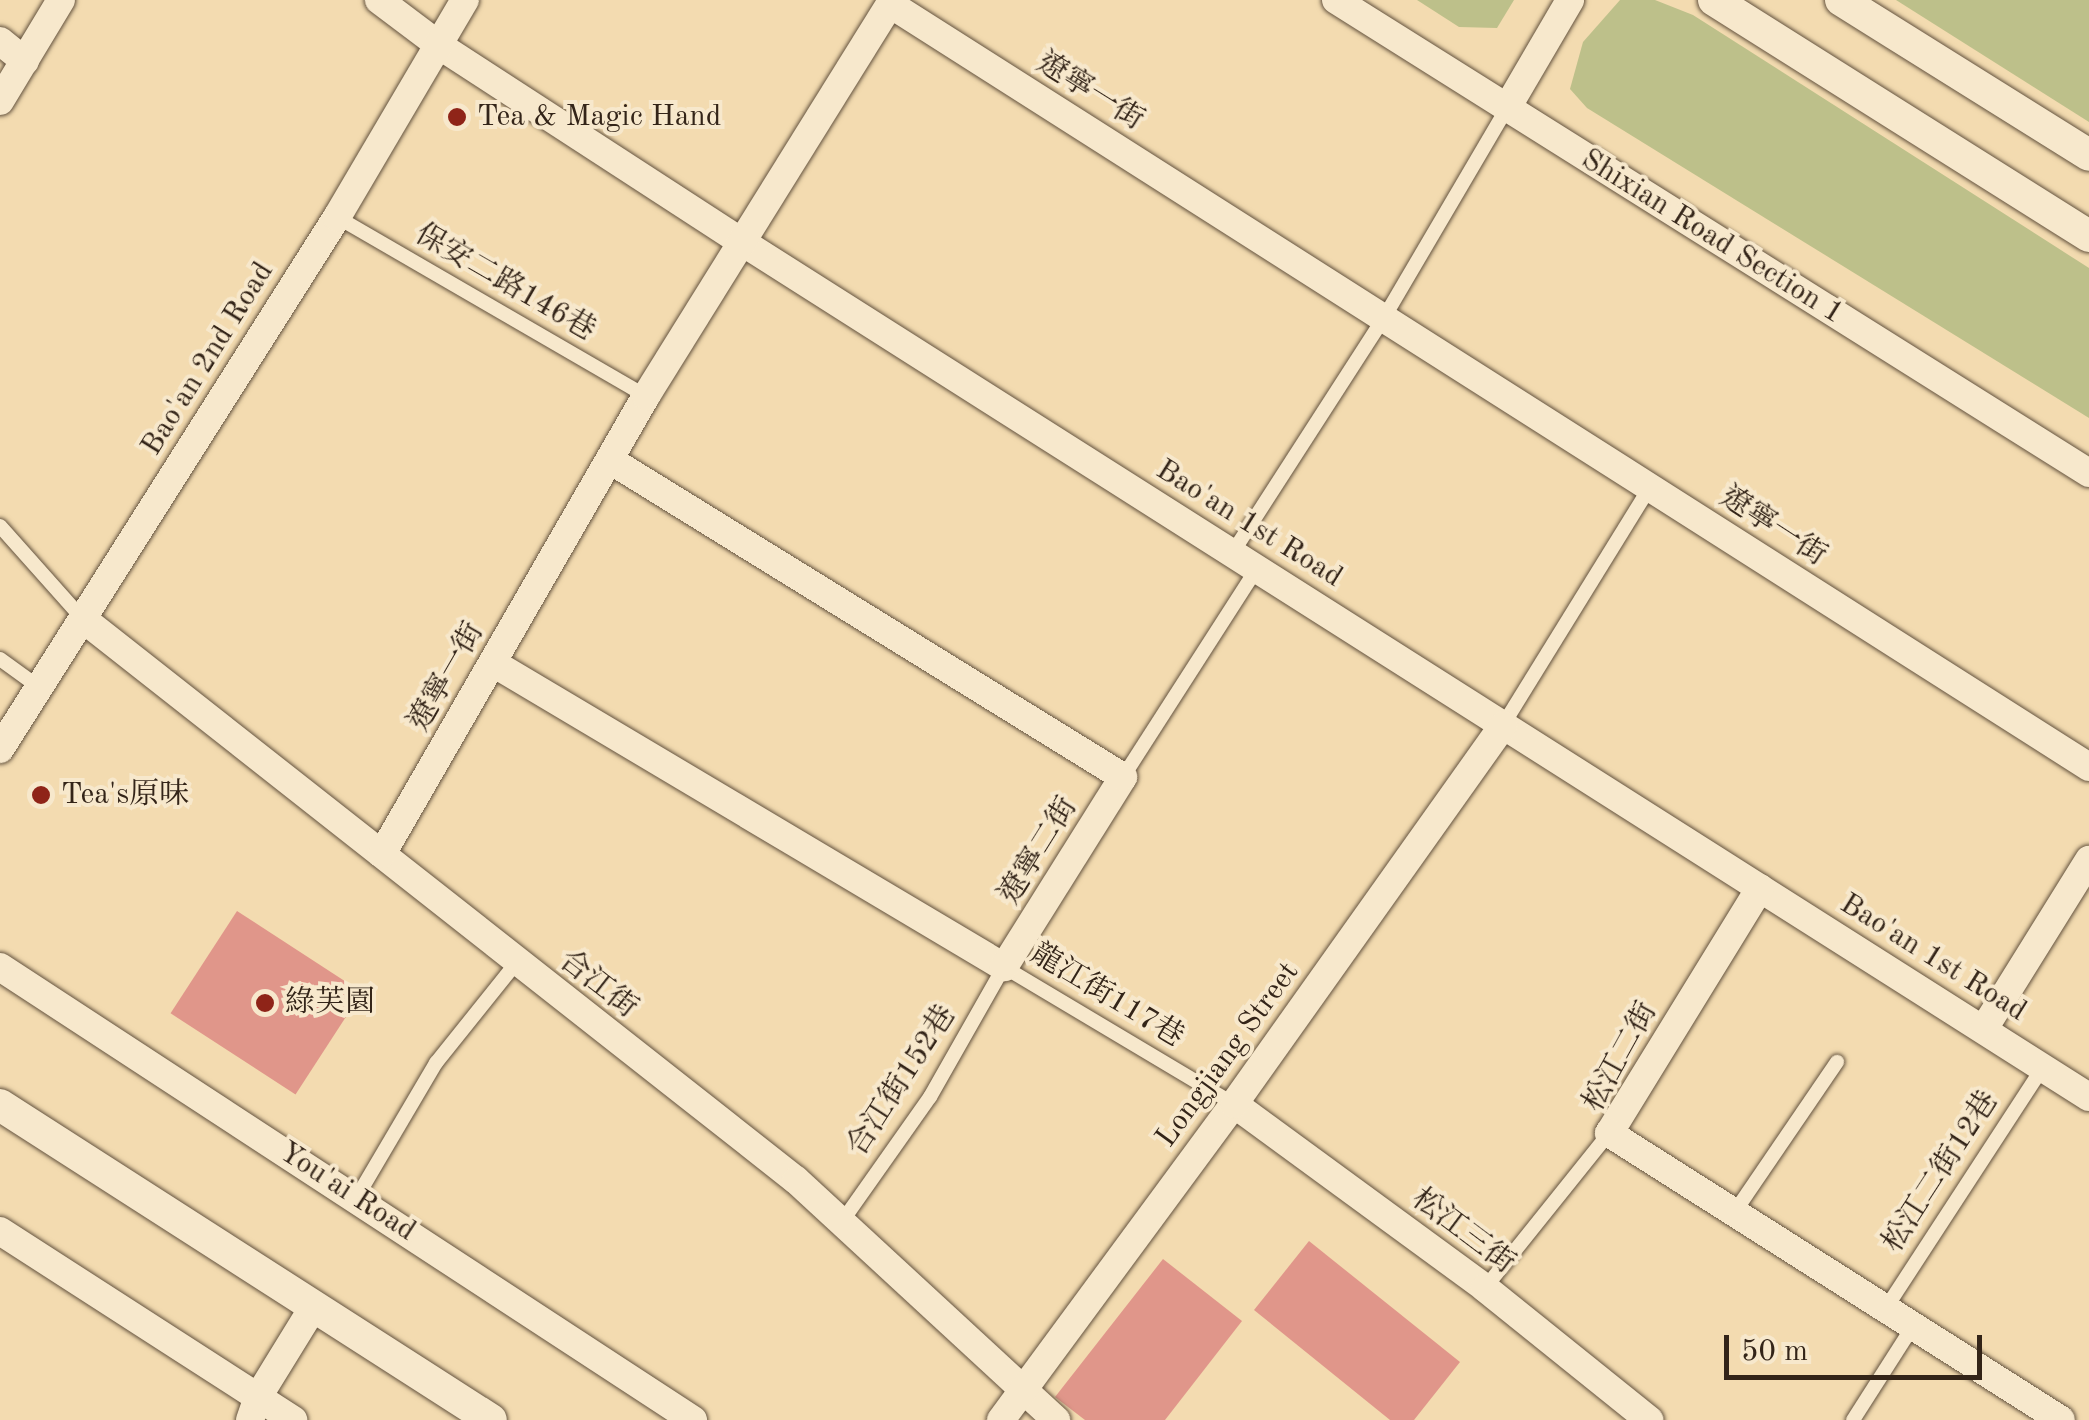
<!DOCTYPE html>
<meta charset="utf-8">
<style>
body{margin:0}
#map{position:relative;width:2089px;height:1420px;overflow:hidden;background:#f3dbb0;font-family:"Old Standard TT","Noto Serif TC",serif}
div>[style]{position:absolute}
.green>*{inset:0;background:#bdc08a}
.building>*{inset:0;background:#e0968a;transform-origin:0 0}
.roads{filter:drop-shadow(0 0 2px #63523e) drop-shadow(0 0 2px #63523e)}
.service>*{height:14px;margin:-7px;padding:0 7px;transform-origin:7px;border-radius:7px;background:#f7e8cc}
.minor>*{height:28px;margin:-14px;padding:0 14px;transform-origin:14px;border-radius:14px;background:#f7e8cc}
.tertiary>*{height:32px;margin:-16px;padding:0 16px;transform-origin:16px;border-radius:16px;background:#f7e8cc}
.dots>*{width:28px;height:28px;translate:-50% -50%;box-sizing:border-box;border:5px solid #f7e8cc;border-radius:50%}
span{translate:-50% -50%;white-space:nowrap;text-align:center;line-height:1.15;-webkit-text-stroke:8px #f7e8cc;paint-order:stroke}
.street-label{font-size:30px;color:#332418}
.poi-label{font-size:30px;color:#332418}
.left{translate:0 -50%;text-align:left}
.scale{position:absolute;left:1724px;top:1335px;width:258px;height:45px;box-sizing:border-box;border:5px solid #332418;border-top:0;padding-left:12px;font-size:30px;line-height:35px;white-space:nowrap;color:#332418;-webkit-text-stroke:8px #f7e8cc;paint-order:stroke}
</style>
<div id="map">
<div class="green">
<div style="clip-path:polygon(1417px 0,1514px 0,1497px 28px,1459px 27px)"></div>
<div style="clip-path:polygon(1620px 0,1655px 0,1693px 15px,2089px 268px,2089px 418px,1587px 108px,1570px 89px,1583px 42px)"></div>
<div style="clip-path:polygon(1896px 0,2089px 0,2089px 122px)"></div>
</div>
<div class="building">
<div style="left:237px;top:911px;width:149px;height:122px;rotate:33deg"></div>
<div style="clip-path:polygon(1309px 1241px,1460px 1362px,1414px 1420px,1390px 1420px,1254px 1310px)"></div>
<div style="clip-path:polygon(1163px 1259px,1242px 1321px,1165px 1420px,1085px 1420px,1055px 1397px)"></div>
</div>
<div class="roads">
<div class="service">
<div style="left:337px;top:217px;width:357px;rotate:30.1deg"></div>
<div style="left:0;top:526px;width:125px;rotate:48.3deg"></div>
<div style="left:1233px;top:552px;width:281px;rotate:-57.2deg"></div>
<div style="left:1385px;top:316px;width:241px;rotate:-59.6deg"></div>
<div style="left:0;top:659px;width:49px;rotate:35.9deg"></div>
<div style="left:1503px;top:725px;width:280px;rotate:-58.3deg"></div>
<div style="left:1123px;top:777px;width:248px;rotate:-57.3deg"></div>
<div style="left:357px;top:1197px;width:156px;rotate:-59.5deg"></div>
<div style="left:436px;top:1063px;width:128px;rotate:-51.3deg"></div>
<div style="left:1734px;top:1213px;width:183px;rotate:-55.7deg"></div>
<div style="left:841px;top:1223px;width:154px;rotate:-54.8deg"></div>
<div style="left:930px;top:1097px;width:150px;rotate:-60.4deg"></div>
<div style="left:1004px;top:967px;width:268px;rotate:30.8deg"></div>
<div style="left:1485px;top:1288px;width:198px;rotate:-51.3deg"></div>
<div style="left:1886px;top:1308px;width:288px;rotate:-56.9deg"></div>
<div style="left:1853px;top:1420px;width:112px;rotate:-57.4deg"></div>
</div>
<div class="minor">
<div style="left:379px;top:0;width:76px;rotate:37deg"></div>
<div style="left:440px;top:46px;width:360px;rotate:33deg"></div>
<div style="left:742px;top:242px;width:1595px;rotate:32.41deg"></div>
<div style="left:1336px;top:0;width:889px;rotate:32.14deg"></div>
<div style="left:0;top:41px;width:32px;rotate:39deg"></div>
<div style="left:0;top:101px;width:118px;rotate:-58.9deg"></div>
<div style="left:1507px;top:108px;width:125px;rotate:-59.7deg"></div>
<div style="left:83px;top:619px;width:907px;rotate:38.2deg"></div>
<div style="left:796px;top:1180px;width:354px;rotate:42.7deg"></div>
<div style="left:493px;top:663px;width:595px;rotate:30.75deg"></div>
<div style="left:1004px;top:967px;width:224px;rotate:-57.9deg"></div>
<div style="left:1123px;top:777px;width:603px;rotate:-148.29deg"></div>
<div style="left:0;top:749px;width:630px;rotate:-57.65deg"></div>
<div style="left:337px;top:217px;width:252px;rotate:-59.5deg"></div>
<div style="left:382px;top:854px;width:529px;rotate:-60.04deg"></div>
<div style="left:646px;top:396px;width:462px;rotate:-58.1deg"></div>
<div style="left:890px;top:4px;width:1421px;rotate:32.47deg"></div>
<div style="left:1760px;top:888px;width:288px;rotate:121.6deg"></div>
<div style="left:1609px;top:1133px;width:535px;rotate:32.41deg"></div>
<div style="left:0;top:967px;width:828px;rotate:33.17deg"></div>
<div style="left:1985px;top:1027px;width:197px;rotate:-58.1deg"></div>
<div style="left:1234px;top:1104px;width:311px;rotate:36.2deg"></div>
<div style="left:1485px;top:1288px;width:211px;rotate:38.8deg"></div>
<div style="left:0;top:1231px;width:349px;rotate:32.8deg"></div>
<div style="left:250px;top:1420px;width:24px;rotate:-71deg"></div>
<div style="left:258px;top:1397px;width:107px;rotate:-58.4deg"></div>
<div style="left:1001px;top:1420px;width:393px;rotate:-53.6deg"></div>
<div style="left:1234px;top:1104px;width:465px;rotate:-54.6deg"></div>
</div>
<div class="tertiary">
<div style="left:1714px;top:0;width:443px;rotate:32.2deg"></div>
<div style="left:1841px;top:0;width:292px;rotate:32deg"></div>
<div style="left:0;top:1105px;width:583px;rotate:32.68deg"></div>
</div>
</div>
<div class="dots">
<div style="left:457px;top:117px;background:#8f2418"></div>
<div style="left:41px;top:795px;background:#8f2418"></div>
<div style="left:265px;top:1003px;background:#8f2418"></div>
</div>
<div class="street-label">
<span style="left:1090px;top:92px;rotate:32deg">遼寧一街</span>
<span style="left:1712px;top:237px;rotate:32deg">Shixian Road Section 1</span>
<span style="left:505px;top:283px;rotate:30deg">保安二路146巷</span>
<span style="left:208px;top:359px;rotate:-58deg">Bao'an 2nd Road</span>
<span style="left:1249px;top:524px;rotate:32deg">Bao'an 1st Road</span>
<span style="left:1773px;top:527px;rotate:33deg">遼寧一街</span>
<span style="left:447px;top:677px;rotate:-60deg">遼寧一街</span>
<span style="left:1039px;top:851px;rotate:-58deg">遼寧二街</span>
<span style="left:1933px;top:958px;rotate:32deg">Bao'an 1st Road</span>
<span style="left:598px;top:985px;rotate:38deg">合江街</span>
<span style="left:1107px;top:996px;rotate:31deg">龍江街117巷</span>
<span style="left:1228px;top:1055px;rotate:-54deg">Longjiang Street</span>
<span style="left:1621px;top:1057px;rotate:-61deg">松江二街</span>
<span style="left:902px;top:1081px;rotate:-57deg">合江街152巷</span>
<span style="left:1941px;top:1172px;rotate:-57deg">松江二街12巷</span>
<span style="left:347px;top:1192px;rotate:33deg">You'ai Road</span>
<span style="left:1463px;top:1232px;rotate:37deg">松江三街</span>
</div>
<div class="poi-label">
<span class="left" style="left:477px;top:117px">Tea &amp; Magic Hand</span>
<span class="left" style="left:61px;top:795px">Tea's原味</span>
<span class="left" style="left:285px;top:1003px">綠芙園</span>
</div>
<div class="scale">50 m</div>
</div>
